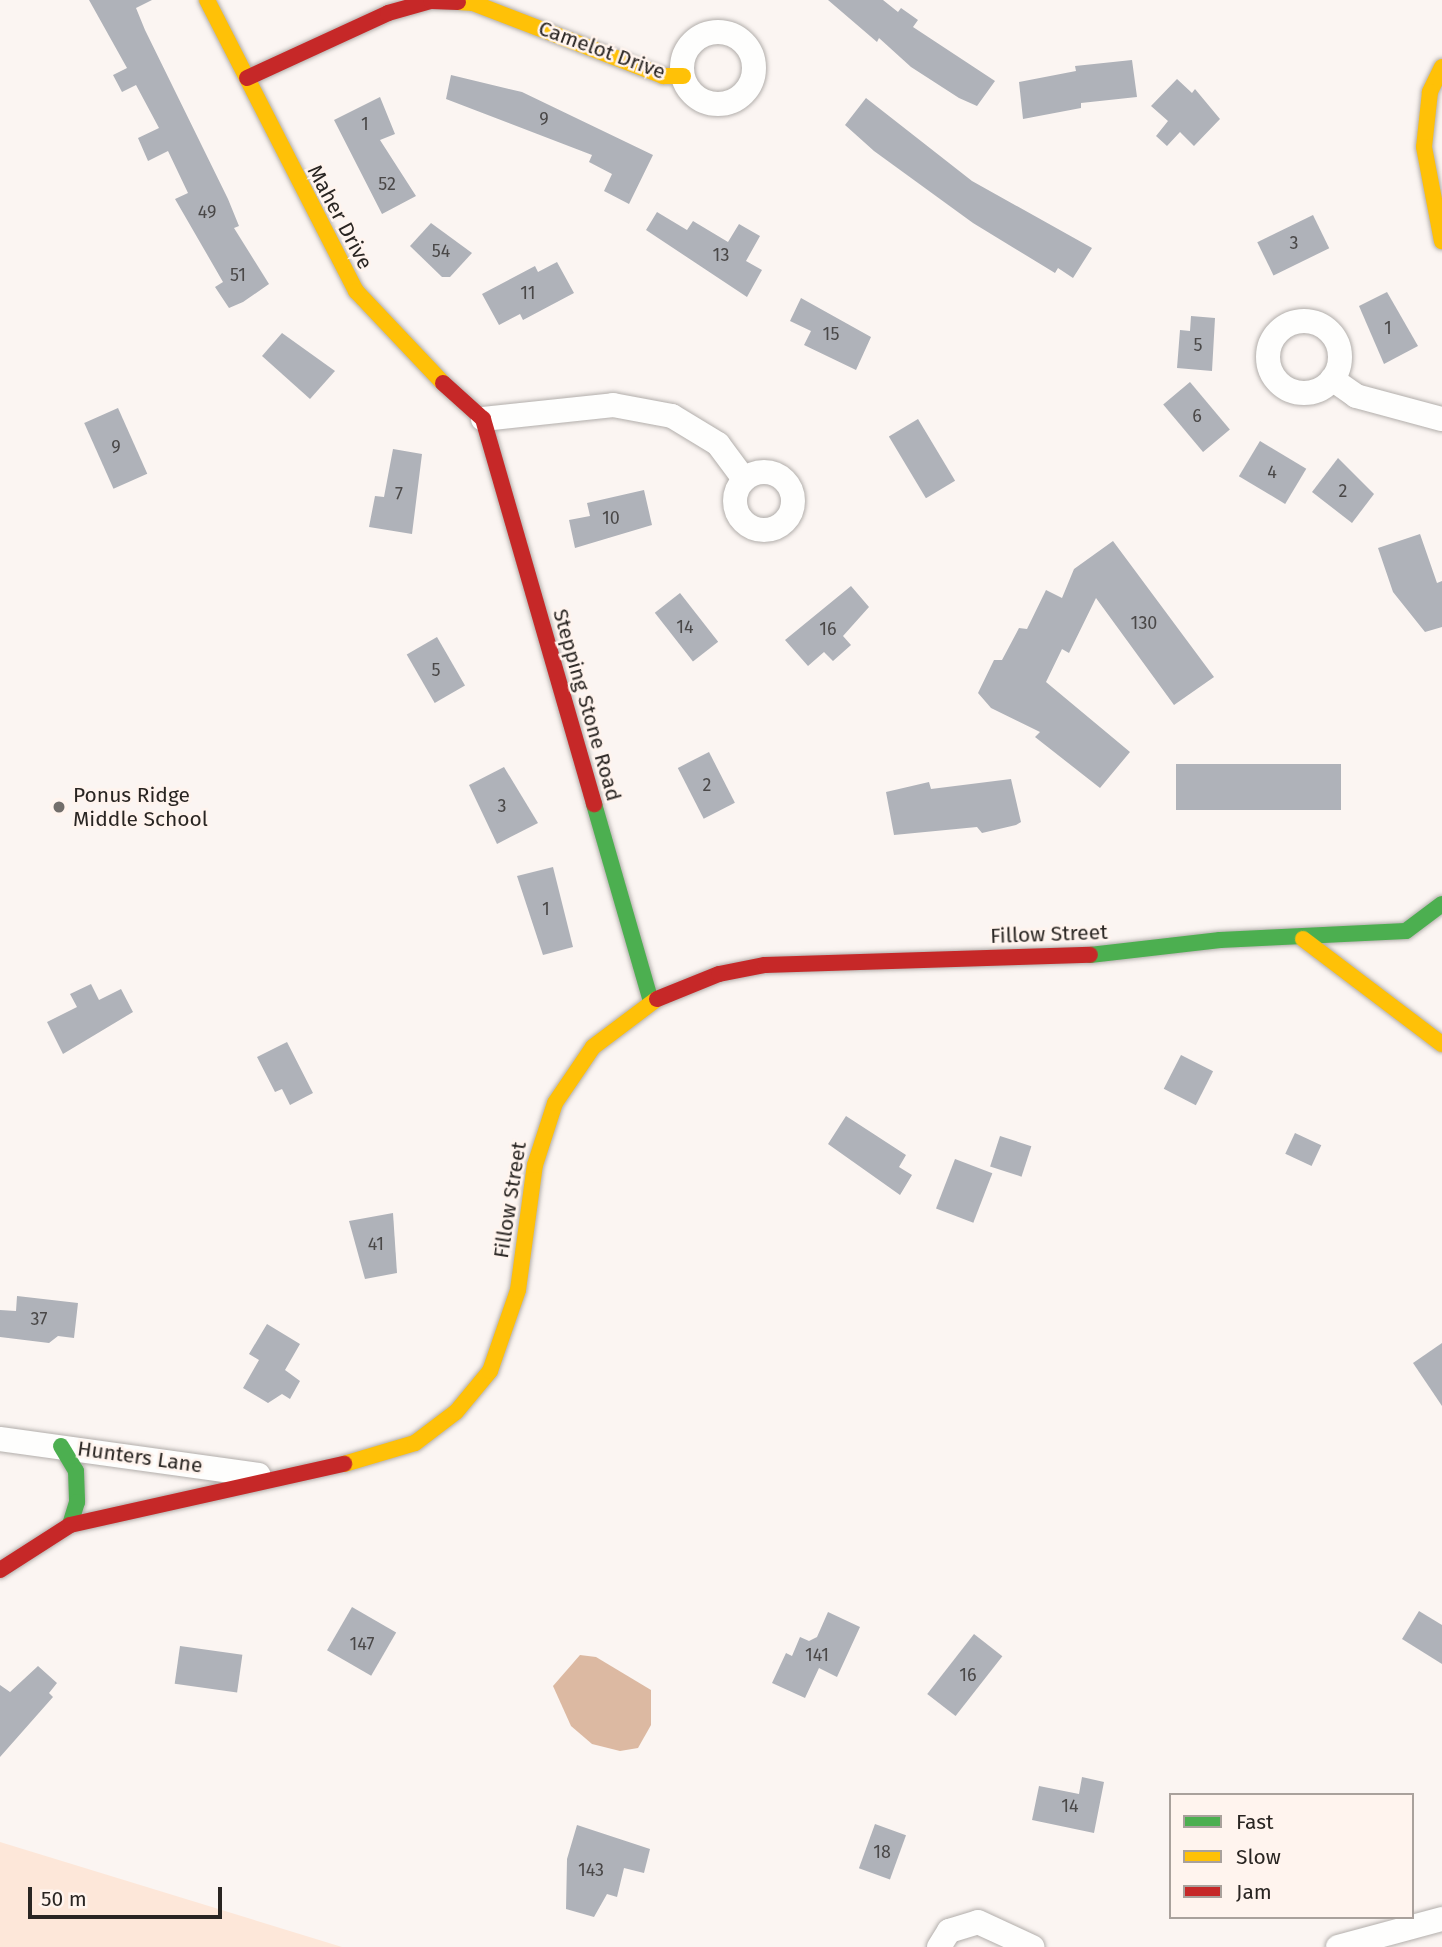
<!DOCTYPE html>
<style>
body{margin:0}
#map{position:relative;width:1442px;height:1947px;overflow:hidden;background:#fbf5f2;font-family:"Fira Sans",sans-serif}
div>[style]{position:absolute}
.green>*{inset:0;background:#fde7d9}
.water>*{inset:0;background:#dcb9a2}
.building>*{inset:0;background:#afb2b9;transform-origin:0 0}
.roads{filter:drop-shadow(0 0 2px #b2aeab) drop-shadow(0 0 2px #b2aeab)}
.street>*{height:24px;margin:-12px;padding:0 12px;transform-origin:12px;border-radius:12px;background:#fefefd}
.street>.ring{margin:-12px;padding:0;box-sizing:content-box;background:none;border:24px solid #fefefd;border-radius:50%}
.fast>*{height:16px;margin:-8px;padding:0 8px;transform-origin:8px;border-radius:8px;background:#4caf50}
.slow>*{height:16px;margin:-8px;padding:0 8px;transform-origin:8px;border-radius:8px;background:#ffc107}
.jam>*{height:16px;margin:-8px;padding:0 8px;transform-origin:8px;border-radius:8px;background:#c62828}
.dots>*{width:19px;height:19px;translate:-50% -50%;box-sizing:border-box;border:4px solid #fff4ee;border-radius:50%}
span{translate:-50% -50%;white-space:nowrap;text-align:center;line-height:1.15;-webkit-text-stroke:5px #fff4ee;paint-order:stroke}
.number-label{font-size:18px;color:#4a4848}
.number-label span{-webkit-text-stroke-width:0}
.street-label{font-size:21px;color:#292522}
.poi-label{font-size:21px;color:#292522}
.left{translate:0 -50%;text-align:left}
.legend{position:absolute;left:1169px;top:1793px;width:245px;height:126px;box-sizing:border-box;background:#fff4ee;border:2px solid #a9a19c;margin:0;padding:9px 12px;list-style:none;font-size:21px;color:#292522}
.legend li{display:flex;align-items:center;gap:14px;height:35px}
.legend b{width:35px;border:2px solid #a9a19c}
.scale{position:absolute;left:28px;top:1887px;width:194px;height:32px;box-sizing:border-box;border:4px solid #292522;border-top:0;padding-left:9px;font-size:21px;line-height:24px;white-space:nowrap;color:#292522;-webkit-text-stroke:5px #fff4ee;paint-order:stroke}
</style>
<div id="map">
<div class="green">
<div style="clip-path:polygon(0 1842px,342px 1947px,0 1947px)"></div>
</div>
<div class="water">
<div style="clip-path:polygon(580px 1655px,596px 1657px,651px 1690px,651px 1725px,638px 1748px,620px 1751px,592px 1744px,571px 1726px,553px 1686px)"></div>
</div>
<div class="building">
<div style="clip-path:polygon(89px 0,152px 0,136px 8px,145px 30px,228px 199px,239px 226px,234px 228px,269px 284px,243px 302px,229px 308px,215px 287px,223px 282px,175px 199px,188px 193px,168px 151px,148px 161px,138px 138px,159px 128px,136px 85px,122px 92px,113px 75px,127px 68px)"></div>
<div style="clip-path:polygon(828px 0,883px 0,898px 12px,901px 8px,918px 20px,913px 27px,995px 81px,977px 106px,959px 98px,911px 67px,879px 38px,877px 42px)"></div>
<div style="clip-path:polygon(1132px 60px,1137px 97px,1081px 103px,1081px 108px,1023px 119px,1019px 82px,1076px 71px,1075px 66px)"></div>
<div style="clip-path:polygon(451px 75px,522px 92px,653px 155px,629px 204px,604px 191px,612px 174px,589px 162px,592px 155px,446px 99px)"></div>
<div style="clip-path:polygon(1177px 79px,1192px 93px,1195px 89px,1220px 119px,1194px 146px,1180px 132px,1167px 146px,1156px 136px,1168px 121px,1151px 106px)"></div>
<div style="clip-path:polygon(380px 97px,395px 134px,380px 140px,416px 196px,382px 214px,334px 120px)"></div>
<div style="clip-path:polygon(866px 98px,972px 181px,1092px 248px,1073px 278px,1058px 268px,1055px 273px,973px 223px,874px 151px,845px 125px)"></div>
<div style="clip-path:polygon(657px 212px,687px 230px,693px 221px,728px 242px,739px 224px,760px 236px,746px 261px,762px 270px,747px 297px,646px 230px)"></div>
<div style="left:1313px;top:215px;width:37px;height:62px;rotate:64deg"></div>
<div style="clip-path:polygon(431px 223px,472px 253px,450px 277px,442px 277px,410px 246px)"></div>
<div style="clip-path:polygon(557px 262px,574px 293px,523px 320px,520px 314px,499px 325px,482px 294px,535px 266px,538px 272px)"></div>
<div style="clip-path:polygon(1387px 292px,1418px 346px,1384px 364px,1359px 306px)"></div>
<div style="clip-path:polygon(801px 298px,871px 337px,856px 370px,804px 345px,811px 331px,790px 321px)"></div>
<div style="clip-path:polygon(1191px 316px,1215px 318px,1212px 371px,1177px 368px,1180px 330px,1190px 331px)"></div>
<div style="clip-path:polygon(282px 333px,335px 371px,310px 399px,262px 356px)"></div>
<div style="left:1190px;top:382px;width:62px;height:35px;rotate:50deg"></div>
<div style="left:118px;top:408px;width:72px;height:37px;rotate:66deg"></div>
<div style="left:918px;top:419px;width:72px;height:34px;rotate:59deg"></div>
<div style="left:1260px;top:441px;width:54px;height:41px;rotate:31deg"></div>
<div style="clip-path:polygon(393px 449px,422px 454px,412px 534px,369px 527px,375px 496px,384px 497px)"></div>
<div style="clip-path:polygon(1338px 458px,1374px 494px,1352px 523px,1312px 492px)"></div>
<div style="clip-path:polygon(644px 490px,652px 525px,575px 548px,569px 520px,590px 516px,587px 503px)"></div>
<div style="clip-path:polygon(1420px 534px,1437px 583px,1442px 581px,1442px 627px,1425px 632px,1393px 592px,1378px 548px)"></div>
<div style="clip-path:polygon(1113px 541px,1214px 677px,1174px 705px,1096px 598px,1069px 653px,1062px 649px,1046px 682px,1130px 752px,1100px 788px,1035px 737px,1040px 732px,991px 708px,978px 693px,994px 660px,1002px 660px,1019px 628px,1027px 629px,1046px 590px,1062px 598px,1074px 569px)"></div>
<div style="clip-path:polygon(851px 586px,869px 607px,843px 636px,851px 645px,833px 661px,824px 652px,808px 666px,785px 640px)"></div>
<div style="left:680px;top:593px;width:62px;height:32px;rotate:52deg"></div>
<div style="left:437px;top:637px;width:56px;height:35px;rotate:60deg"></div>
<div style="left:709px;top:752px;width:57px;height:35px;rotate:63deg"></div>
<div style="left:1341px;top:764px;width:46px;height:165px;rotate:90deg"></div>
<div style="clip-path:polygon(504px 767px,538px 823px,497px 844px,469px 785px)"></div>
<div style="clip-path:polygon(1011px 779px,1021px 822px,1016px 825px,982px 833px,977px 827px,894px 835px,886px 792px,929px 782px,931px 789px)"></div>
<div style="clip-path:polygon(553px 867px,573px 947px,543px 955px,517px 876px)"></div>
<div style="clip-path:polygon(91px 984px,99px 1000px,121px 989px,133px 1012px,63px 1054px,47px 1022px,77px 1007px,70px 994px)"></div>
<div style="clip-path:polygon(287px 1042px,313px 1093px,290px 1105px,282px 1089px,275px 1092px,257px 1057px)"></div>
<div style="left:1181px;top:1055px;width:36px;height:38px;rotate:27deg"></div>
<div style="clip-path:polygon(846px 1116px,906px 1155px,899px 1167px,912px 1175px,900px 1195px,828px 1144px)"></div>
<div style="left:1295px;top:1133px;width:29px;height:23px;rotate:25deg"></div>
<div style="left:1000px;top:1136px;width:33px;height:32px;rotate:18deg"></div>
<div style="left:955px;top:1159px;width:40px;height:53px;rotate:21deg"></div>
<div style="clip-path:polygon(393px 1213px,397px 1273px,365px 1279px,349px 1221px)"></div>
<div style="clip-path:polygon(17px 1296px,78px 1303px,74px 1338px,58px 1336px,49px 1343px,0 1337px,0 1310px,16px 1311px)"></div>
<div style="clip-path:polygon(267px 1324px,300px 1344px,285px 1370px,300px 1381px,290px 1399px,282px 1394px,268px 1403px,243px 1388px,259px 1360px,249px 1354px)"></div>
<div style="clip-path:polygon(1442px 1343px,1442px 1406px,1413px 1363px)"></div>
<div style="left:352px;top:1607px;width:51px;height:50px;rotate:30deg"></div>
<div style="clip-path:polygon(1419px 1611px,1442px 1625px,1442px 1664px,1402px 1639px)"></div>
<div style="clip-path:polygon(828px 1612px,860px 1627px,837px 1677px,819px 1668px,805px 1698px,772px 1683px,786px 1653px,792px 1656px,800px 1637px,809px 1641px,817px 1637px)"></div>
<div style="left:974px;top:1634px;width:36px;height:76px;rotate:38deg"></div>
<div style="left:180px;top:1646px;width:63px;height:38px;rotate:8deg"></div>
<div style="clip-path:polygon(38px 1666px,57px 1683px,49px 1693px,53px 1697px,0 1757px,0 1685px,10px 1692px)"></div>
<div style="clip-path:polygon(1082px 1777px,1104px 1782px,1094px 1833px,1032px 1820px,1039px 1786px,1079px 1794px)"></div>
<div style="left:875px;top:1824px;width:33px;height:47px;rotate:20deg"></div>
<div style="clip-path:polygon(577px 1825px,650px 1849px,644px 1873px,624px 1868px,617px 1897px,607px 1894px,594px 1917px,566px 1909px,567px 1859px)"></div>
</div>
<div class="roads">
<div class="street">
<div class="ring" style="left:682px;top:32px;width:48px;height:48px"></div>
<div class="ring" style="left:1268px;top:321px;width:48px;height:48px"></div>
<div style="left:1332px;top:379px;width:29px;rotate:35deg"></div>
<div style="left:1356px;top:396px;width:89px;rotate:15deg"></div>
<div style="left:483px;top:419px;width:131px;rotate:-6.1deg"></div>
<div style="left:613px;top:405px;width:60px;rotate:10.6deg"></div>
<div style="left:672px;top:416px;width:54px;rotate:31.3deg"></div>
<div style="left:718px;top:444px;width:44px;rotate:53.4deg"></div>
<div class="ring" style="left:735px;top:472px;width:34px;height:34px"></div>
<div style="left:0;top:1439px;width:261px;rotate:7.9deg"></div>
<div style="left:939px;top:1947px;width:19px;rotate:-58deg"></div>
<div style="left:949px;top:1931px;width:30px;rotate:-17deg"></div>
<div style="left:978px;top:1922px;width:60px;rotate:24.8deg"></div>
<div style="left:1338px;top:1947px;width:108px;rotate:-15.1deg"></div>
</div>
<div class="fast">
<div style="left:594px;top:804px;width:205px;rotate:73.9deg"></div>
<div style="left:1090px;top:955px;width:131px;rotate:-6.6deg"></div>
<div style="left:1220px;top:940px;width:186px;rotate:-2.8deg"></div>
<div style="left:1406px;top:931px;width:45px;rotate:-36.9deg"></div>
<div style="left:61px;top:1446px;width:29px;rotate:59deg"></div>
<div style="left:76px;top:1471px;width:31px;rotate:88deg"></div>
<div style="left:77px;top:1502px;width:24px;rotate:107deg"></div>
</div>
<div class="slow">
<div style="left:207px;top:0;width:327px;rotate:62.9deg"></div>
<div style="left:356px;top:291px;width:127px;rotate:46.6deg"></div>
<div style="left:458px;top:2px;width:15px;rotate:4deg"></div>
<div style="left:473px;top:3px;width:204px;rotate:21deg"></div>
<div style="left:663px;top:76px;width:20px"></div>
<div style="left:1442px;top:67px;width:28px;rotate:116deg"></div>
<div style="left:1430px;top:92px;width:55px;rotate:96.2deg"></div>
<div style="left:1424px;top:147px;width:96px;rotate:79.2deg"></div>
<div style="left:1303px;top:939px;width:174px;rotate:37.1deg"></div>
<div style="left:344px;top:1464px;width:74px;rotate:-16.5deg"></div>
<div style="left:415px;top:1443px;width:51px;rotate:-37.1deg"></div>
<div style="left:456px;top:1412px;width:53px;rotate:-50.3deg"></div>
<div style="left:490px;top:1371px;width:86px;rotate:-70.9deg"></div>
<div style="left:518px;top:1290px;width:126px;rotate:-82.3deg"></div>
<div style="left:535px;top:1165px;width:65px;rotate:-72.1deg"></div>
<div style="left:555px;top:1103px;width:68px;rotate:-55.8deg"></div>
<div style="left:593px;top:1047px;width:80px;rotate:-36.9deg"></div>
</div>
<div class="jam">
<div style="left:247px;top:78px;width:155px;rotate:-24.7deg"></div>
<div style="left:388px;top:13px;width:45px;rotate:-15.6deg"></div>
<div style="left:431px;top:1px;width:27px;rotate:2deg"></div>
<div style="left:443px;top:383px;width:54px;rotate:42deg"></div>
<div style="left:483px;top:419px;width:401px;rotate:73.9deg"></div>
<div style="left:657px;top:999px;width:67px;rotate:-22deg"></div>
<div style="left:719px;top:974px;width:47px;rotate:-11.1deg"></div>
<div style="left:765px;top:965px;width:325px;rotate:-1.8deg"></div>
<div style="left:0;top:1570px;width:83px;rotate:-32.7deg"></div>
<div style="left:70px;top:1525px;width:281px;rotate:-12.6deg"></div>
</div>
</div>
<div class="dots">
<div style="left:59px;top:807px;background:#726e6b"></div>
</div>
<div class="number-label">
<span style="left:544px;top:119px">9</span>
<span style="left:365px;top:124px">1</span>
<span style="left:387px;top:184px">52</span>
<span style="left:207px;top:212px">49</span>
<span style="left:1294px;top:243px">3</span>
<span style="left:441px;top:251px">54</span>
<span style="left:721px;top:255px">13</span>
<span style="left:238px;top:275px">51</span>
<span style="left:528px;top:293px">11</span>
<span style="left:1388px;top:328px">1</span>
<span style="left:831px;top:334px">15</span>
<span style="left:1198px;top:345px">5</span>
<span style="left:1197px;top:416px">6</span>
<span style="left:116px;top:447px">9</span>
<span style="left:1272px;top:472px">4</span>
<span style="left:1343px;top:491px">2</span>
<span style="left:399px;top:494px">7</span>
<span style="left:611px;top:518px">10</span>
<span style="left:1144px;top:623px">130</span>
<span style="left:685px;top:627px">14</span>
<span style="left:828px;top:629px">16</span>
<span style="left:436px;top:670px">5</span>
<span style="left:707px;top:785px">2</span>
<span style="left:502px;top:806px">3</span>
<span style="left:546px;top:909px">1</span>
<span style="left:376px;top:1244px">41</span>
<span style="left:39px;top:1319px">37</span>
<span style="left:362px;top:1644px">147</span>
<span style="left:817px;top:1655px">141</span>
<span style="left:968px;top:1675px">16</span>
<span style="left:1070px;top:1806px">14</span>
<span style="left:882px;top:1852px">18</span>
<span style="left:591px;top:1870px">143</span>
</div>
<div class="street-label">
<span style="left:602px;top:50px;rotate:20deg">Camelot Drive</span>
<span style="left:340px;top:217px;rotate:62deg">Maher Drive</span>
<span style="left:587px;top:705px;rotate:74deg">Stepping Stone Road</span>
<span style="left:1049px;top:934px;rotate:-2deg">Fillow Street</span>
<span style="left:510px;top:1200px;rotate:-81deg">Fillow Street</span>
<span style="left:140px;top:1457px;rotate:8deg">Hunters Lane</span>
</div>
<div class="poi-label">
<span class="left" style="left:73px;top:807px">Ponus Ridge<br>Middle School</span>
</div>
<ul class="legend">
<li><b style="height:9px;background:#4caf50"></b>Fast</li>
<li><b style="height:9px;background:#ffc107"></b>Slow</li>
<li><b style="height:9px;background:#c62828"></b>Jam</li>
</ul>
<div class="scale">50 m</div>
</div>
